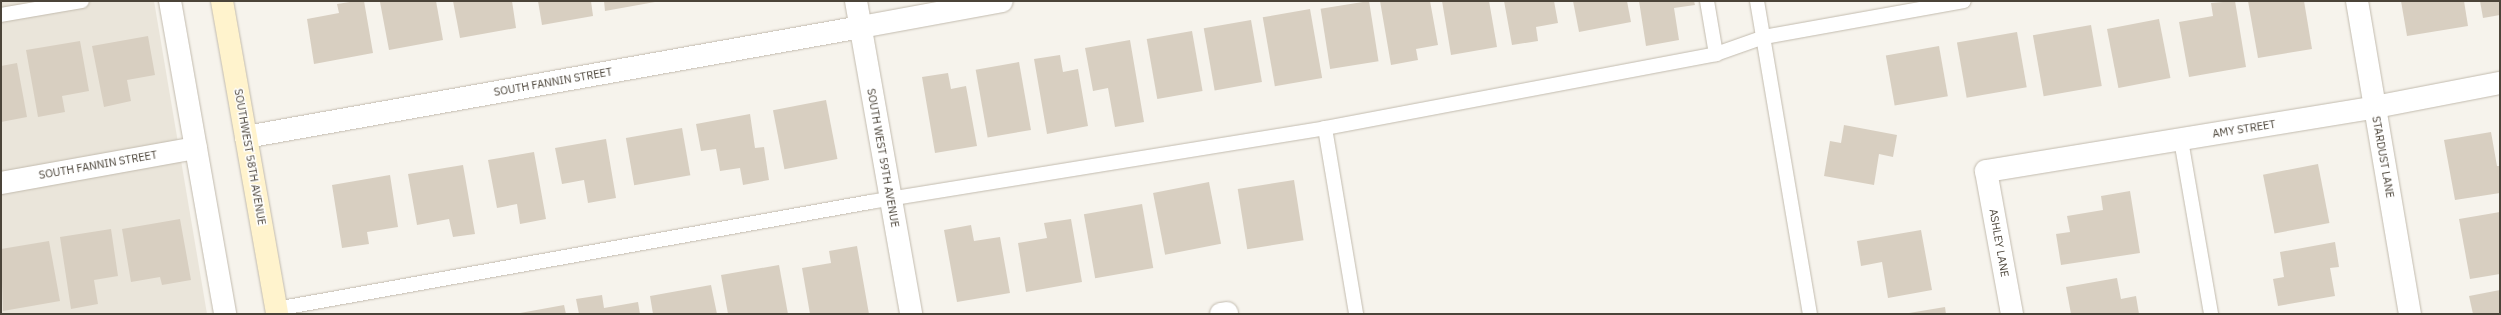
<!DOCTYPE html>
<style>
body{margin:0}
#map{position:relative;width:2501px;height:315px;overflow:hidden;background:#f6f3ec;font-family:"IBM Plex Sans",sans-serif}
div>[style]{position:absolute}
.residential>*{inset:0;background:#eae5da}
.building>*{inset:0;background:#d8cfc1;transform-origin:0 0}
.roads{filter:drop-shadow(0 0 1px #c2bbae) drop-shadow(0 0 1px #c2bbae)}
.service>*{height:14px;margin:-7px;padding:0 7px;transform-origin:7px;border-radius:7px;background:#fff}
.minor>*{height:22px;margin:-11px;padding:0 11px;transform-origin:11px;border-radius:11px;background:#fff}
.tertiary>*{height:22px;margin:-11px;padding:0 11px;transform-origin:11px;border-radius:11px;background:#fff}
.secondary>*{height:22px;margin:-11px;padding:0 11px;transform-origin:11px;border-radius:11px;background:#fff3cd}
span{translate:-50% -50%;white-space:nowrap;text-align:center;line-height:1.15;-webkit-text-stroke:3px #fff;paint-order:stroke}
.street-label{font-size:11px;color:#4b4439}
.frame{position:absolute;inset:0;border:2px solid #4b4439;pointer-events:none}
</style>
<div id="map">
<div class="residential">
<div style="clip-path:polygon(1px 1px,154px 1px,207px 314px,1px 314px)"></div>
</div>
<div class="building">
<div style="clip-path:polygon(356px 1px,364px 1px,373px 53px,314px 64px,307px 19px,339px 13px,337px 4px)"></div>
<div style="clip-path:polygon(436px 1px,443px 40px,389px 50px,380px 2px)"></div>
<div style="clip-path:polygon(453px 1px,512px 1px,516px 28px,460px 38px)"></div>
<div style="clip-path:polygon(538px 1px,591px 1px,593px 16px,542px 25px)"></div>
<div style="clip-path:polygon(604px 1px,655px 1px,655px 2px,605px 11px)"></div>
<div style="left:1369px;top:1px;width:61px;height:49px;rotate:81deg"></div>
<div style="clip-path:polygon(1380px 1px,1430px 1px,1438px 45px,1416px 49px,1418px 60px,1391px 65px)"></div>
<div style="clip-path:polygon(1442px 1px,1489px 1px,1497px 47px,1451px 55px)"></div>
<div style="clip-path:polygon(1504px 1px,1554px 1px,1558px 23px,1536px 27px,1538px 41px,1512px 45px)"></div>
<div style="clip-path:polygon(1573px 1px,1627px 1px,1631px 22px,1579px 32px)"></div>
<div style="clip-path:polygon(1639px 1px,1694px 1px,1695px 5px,1674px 8px,1679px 40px,1646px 46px)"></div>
<div style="clip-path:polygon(2235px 1px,2246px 67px,2189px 77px,2179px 22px,2213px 16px,2211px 3px)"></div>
<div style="clip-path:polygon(2248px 1px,2304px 1px,2312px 49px,2258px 58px)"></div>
<div style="clip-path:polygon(2401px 1px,2464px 1px,2468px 26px,2407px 36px)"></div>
<div style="clip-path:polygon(2480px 1px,2500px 1px,2500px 15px,2483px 18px)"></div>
<div style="left:1310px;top:9px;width:70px;height:48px;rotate:80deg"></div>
<div style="left:2159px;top:19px;width:60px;height:53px;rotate:79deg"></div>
<div style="left:1251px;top:20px;width:63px;height:48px;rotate:80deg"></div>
<div style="left:2091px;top:25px;width:62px;height:59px;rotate:80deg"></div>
<div style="left:1192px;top:31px;width:61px;height:46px;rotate:80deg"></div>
<div style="left:2017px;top:32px;width:56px;height:61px;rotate:80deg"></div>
<div style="clip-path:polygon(148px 36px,155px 75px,127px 80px,131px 101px,104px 107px,92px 46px)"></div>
<div style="clip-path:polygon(1130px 40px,1144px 122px,1115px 127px,1108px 88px,1093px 91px,1085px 48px)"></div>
<div style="clip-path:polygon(80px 41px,89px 91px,62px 96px,65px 112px,38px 117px,26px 50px)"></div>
<div style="left:1939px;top:46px;width:51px;height:54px;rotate:80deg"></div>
<div style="clip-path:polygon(1060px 55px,1063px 72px,1078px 69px,1088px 126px,1047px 134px,1034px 59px)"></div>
<div style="left:1019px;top:62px;width:69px;height:44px;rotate:80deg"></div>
<div style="clip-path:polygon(17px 63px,27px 117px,1px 122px,1px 66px)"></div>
<div style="clip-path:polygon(948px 73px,951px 89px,966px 86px,977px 146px,935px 153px,922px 77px)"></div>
<div style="left:826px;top:100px;width:60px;height:54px;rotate:79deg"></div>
<div style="clip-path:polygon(750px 114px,755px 148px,764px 147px,769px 180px,743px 185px,740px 168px,720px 171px,716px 149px,701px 151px,696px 124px)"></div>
<div style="clip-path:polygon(1844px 125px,1897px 135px,1893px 157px,1879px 154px,1874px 185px,1824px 176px,1830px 141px,1841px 143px)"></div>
<div style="left:682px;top:128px;width:48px;height:57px;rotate:80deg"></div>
<div style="clip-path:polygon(2491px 132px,2497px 166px,2500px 166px,2500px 193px,2455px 200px,2444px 140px)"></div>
<div style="clip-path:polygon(606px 139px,616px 198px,588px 203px,584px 180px,562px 184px,555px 148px)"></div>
<div style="clip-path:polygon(534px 152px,546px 219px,520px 224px,517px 204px,497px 208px,488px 160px)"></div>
<div style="left:2318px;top:164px;width:60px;height:56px;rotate:79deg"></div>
<div style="clip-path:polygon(463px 165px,475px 234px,453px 237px,449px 219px,417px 225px,408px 174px)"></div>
<div style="clip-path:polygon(390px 175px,398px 227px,367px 232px,369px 244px,342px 248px,332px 185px)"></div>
<div style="left:1294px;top:180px;width:61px;height:57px;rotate:81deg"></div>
<div style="left:1209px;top:182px;width:63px;height:57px;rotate:79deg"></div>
<div style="clip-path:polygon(2130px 191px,2140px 253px,2061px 265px,2056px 234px,2070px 232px,2067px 216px,2103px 210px,2101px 196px)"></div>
<div style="left:1142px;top:204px;width:65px;height:59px;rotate:80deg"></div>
<div style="clip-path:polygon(2500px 212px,2500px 274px,2470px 279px,2459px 219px)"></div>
<div style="clip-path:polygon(180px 219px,191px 280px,162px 285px,160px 277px,131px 282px,122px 229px)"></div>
<div style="clip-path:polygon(1071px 219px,1082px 282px,1026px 292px,1018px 243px,1047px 238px,1044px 223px)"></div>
<div style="clip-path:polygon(971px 225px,974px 241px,1000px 237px,1010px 293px,957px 302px,944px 230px)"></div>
<div style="clip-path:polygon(111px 229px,118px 276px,94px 280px,98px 304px,71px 309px,60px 237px)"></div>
<div style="clip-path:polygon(1921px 230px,1932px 290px,1888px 298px,1882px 262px,1861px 266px,1857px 241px)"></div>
<div style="clip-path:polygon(49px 241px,60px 301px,3px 311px,1px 249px)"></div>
<div style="clip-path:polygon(2335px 242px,2339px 267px,2330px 268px,2335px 296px,2278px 306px,2273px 279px,2284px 277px,2280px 252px)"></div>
<div style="clip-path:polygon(857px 246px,869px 314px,810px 314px,802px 268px,831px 263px,829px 251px)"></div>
<div style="clip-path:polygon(779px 265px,788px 314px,728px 314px,721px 275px)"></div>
<div style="clip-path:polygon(2117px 278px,2121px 299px,2136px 296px,2139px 314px,2071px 314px,2066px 287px)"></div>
<div style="clip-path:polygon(711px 285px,717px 314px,653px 314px,650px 296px)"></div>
<div style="clip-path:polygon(2500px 290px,2500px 314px,2473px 314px,2469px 296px)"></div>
<div style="clip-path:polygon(602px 295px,604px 308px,638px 302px,640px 314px,579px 314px,576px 299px)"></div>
<div style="clip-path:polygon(564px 305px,566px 314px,520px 314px,520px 313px)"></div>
<div style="clip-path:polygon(1945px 307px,1946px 314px,1909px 314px,1909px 313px)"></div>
</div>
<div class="roads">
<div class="service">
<div style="left:1707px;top:1px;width:54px;rotate:80.4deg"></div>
<div style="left:1757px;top:1px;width:317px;rotate:80.4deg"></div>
<div style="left:1px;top:15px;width:82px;rotate:-9.8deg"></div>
<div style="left:1325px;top:128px;width:189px;rotate:80.5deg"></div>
<div style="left:2181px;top:140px;width:177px;rotate:80.2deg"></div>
<div style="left:276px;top:309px;width:604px;rotate:-10.21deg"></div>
<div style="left:870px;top:202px;width:461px;rotate:-9.2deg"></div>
<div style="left:1325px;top:128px;width:398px;rotate:-10.7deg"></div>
<div style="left:1716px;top:54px;width:51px;rotate:-19.5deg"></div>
<div style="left:1764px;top:37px;width:203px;rotate:-10.2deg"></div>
</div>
<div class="minor">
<div style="left:170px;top:1px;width:318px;rotate:80deg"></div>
<div style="left:246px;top:137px;width:625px;rotate:-10.14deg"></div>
<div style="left:1px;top:183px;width:198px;rotate:-10.2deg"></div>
<div style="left:1221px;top:314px;width:6px;rotate:-9deg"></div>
<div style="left:2012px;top:314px;width:145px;rotate:-100.3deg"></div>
<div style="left:1986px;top:171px;width:394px;rotate:-9.3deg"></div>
<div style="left:2375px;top:107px;width:127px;rotate:-10.9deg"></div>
</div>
<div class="tertiary">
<div style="left:856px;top:1px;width:318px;rotate:80deg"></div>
<div style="left:2357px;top:1px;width:317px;rotate:80.4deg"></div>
<div style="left:861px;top:27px;width:143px;rotate:-10.4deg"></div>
</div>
<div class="secondary">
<div style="left:222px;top:1px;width:318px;rotate:80deg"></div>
</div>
</div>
<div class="street-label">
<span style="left:553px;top:82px;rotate:-10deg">SOUTH FANNIN STREET</span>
<span style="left:2244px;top:129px;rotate:-9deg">AMY STREET</span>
<span style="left:250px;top:157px;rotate:80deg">SOUTHWEST 58TH AVENUE</span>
<span style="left:2383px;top:157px;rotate:80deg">STARDUST LANE</span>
<span style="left:883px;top:158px;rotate:80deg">SOUTH WEST 59TH AVENUE</span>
<span style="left:98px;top:165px;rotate:-10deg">SOUTH FANNIN STREET</span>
<span style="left:1999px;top:243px;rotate:80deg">ASHLEY LANE</span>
</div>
<div class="frame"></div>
</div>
